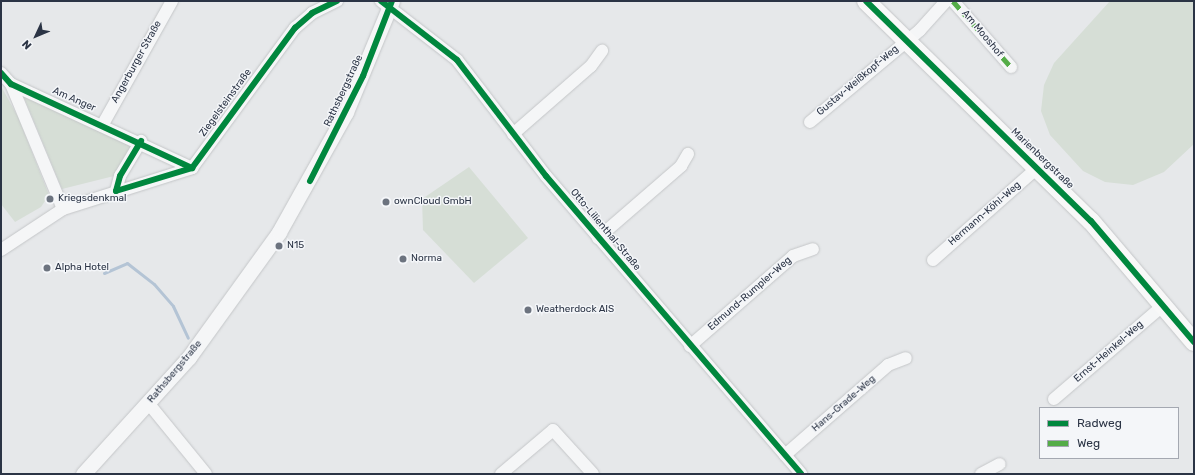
<!DOCTYPE html>
<meta charset="utf-8">
<style>
body{margin:0}
#map{position:relative;width:1195px;height:475px;overflow:hidden;background:#e6e8ea;font-family:Rubik,sans-serif}
div>[style]{position:absolute}
.green>*{inset:0;background:#d6ded6}
.stream>*{height:3px;margin:-1.5px;padding:0 1.5px;transform-origin:1.5px;border-radius:1.5px;background:#b4c4d5}
.roads{filter:drop-shadow(0 0 1px #c4c6c8) drop-shadow(0 0 1px #c4c6c8)}
.minor>*{height:12px;margin:-6px;padding:0 6px;transform-origin:6px;border-radius:6px;background:#f5f6f7}
.tertiary>*{height:15px;margin:-7.5px;padding:0 7.5px;transform-origin:7.5px;border-radius:7.5px;background:#f5f6f7}
.secondary>*{height:18px;margin:-9px;padding:0 9px;transform-origin:9px;border-radius:9px;background:#f8f8f8}
.quiet>*{height:5px;margin-top:-2.5px;transform-origin:0;background:repeating-linear-gradient(90deg,#54ac47 0 10px,transparent 0 15px)}
.cycleway>*{height:6px;margin:-3px;padding:0 3px;transform-origin:3px;border-radius:3px;background:#00873e}
.dots>*{width:11px;height:11px;translate:-50% -50%;box-sizing:border-box;border:2px solid #f4f6f9;border-radius:50%}
span{translate:-50% -50%;white-space:nowrap;text-align:center;line-height:1.15;-webkit-text-stroke:3px #f4f6f9;paint-order:stroke}
.street-label{font-size:10px;color:#2b3445}
.poi-label{font-size:10px;color:#2b3445}
.left{translate:0 -50%;text-align:left}
.frame{position:absolute;inset:0;border:2px solid #2b3445;pointer-events:none}
.legend{position:absolute;left:1039px;top:407px;width:140px;height:52px;box-sizing:border-box;background:#f4f6f9;border:1px solid #a4a8b1;margin:0;padding:5px 7px;list-style:none;font-size:12px;color:#2b3445}
.legend li{display:flex;align-items:center;gap:8px;height:20px}
.legend b{width:20px;border:1px solid #a4a8b1}
.north{position:absolute;left:16px;top:16px;width:40px;height:40px;-webkit-text-stroke:3px #f4f6f9;paint-order:stroke;rotate:226deg;font-size:11px;font-weight:700;line-height:16px;text-align:center;color:#2b3445}
.north::after{content:'';display:block;margin:auto;width:14px;height:18px;background:#2b3445;clip-path:polygon(50% 0,100% 100%,50% 72%,0 100%)}
</style>
<div id="map">
<div class="green">
<div style="clip-path:polygon(1110px 1px,1194px 1px,1194px 144px,1164px 172px,1133px 185px,1105px 182px,1083px 171px,1050px 135px,1041px 111px,1044px 85px,1054px 63px)"></div>
<div style="clip-path:polygon(1px 86px,18px 117px,49px 195px,41px 207px,15px 222px,1px 204px)"></div>
<div style="clip-path:polygon(23px 95px,135px 145px,118px 175px,62px 189px)"></div>
<div style="clip-path:polygon(469px 167px,528px 238px,474px 283px,423px 230px,422px 199px)"></div>
</div>
<div class="stream">
<div style="left:104px;top:273px;width:25px;rotate:-23deg"></div>
<div style="left:127px;top:263px;width:34px;rotate:38deg"></div>
<div style="left:154px;top:284px;width:29px;rotate:49deg"></div>
<div style="left:173px;top:306px;width:35px;rotate:65deg"></div>
</div>
<div class="roads">
<div class="minor">
<div style="left:381px;top:1px;width:96px;rotate:37.8deg"></div>
<div style="left:457px;top:60px;width:146px;rotate:52.5deg"></div>
<div style="left:546px;top:176px;width:392px;rotate:49.4deg"></div>
<div style="left:953px;top:1px;width:88px;rotate:48.7deg"></div>
<div style="left:1px;top:73px;width:15px;rotate:48deg"></div>
<div style="left:11px;top:84px;width:200px;rotate:24.9deg"></div>
<div style="left:11px;top:84px;width:135px;rotate:67.4deg"></div>
<div style="left:810px;top:122px;width:143px;rotate:-39.9deg"></div>
<div style="left:920px;top:30px;width:39px;rotate:-48deg"></div>
<div style="left:103px;top:124px;width:141px;rotate:-60.7deg"></div>
<div style="left:513px;top:134px;width:103px;rotate:-41.1deg"></div>
<div style="left:591px;top:66px;width:19px;rotate:-54deg"></div>
<div style="left:116px;top:191px;width:16px;rotate:-75deg"></div>
<div style="left:120px;top:176px;width:41px;rotate:-59deg"></div>
<div style="left:598px;top:238px;width:110px;rotate:-40.9deg"></div>
<div style="left:681px;top:166px;width:14px;rotate:-60deg"></div>
<div style="left:1px;top:250px;width:74px;rotate:-33.5deg"></div>
<div style="left:63px;top:209px;width:135px;rotate:-17.6deg"></div>
<div style="left:192px;top:168px;width:174px;rotate:-53.7deg"></div>
<div style="left:295px;top:28px;width:23px;rotate:-41deg"></div>
<div style="left:312px;top:13px;width:28px;rotate:-26deg"></div>
<div style="left:933px;top:260px;width:139px;rotate:-41.5deg"></div>
<div style="left:690px;top:346px;width:137px;rotate:-41.1deg"></div>
<div style="left:793px;top:256px;width:21px;rotate:-19deg"></div>
<div style="left:1054px;top:399px;width:146px;rotate:-40.6deg"></div>
<div style="left:149px;top:404px;width:90px;rotate:50.8deg"></div>
<div style="left:785px;top:455px;width:137px;rotate:-41.1deg"></div>
<div style="left:888px;top:365px;width:19px;rotate:-21deg"></div>
<div style="left:501px;top:474px;width:68px;rotate:-40.2deg"></div>
<div style="left:553px;top:430px;width:59px;rotate:47.7deg"></div>
<div style="left:981px;top:474px;width:21px;rotate:-28deg"></div>
</div>
<div class="tertiary">
<div style="left:83px;top:474px;width:158px;rotate:-47.8deg"></div>
<div style="left:189px;top:357px;width:154px;rotate:-54.2deg"></div>
<div style="left:279px;top:232px;width:137px;rotate:-60.8deg"></div>
<div style="left:346px;top:112px;width:120px;rotate:-67.5deg"></div>
</div>
<div class="secondary">
<div style="left:866px;top:1px;width:315px;rotate:44.4deg"></div>
<div style="left:1091px;top:221px;width:159px;rotate:49.6deg"></div>
</div>
</div>
<div class="quiet">
<div style="left:953px;top:1px;width:88px;rotate:48.7deg"></div>
</div>
<div class="cycleway">
<div style="left:381px;top:1px;width:96px;rotate:37.8deg"></div>
<div style="left:457px;top:60px;width:146px;rotate:52.5deg"></div>
<div style="left:546px;top:176px;width:392px;rotate:49.4deg"></div>
<div style="left:866px;top:1px;width:315px;rotate:44.4deg"></div>
<div style="left:1091px;top:221px;width:159px;rotate:49.6deg"></div>
<div style="left:1px;top:73px;width:15px;rotate:48deg"></div>
<div style="left:11px;top:84px;width:200px;rotate:24.9deg"></div>
<div style="left:310px;top:181px;width:118px;rotate:-63.2deg"></div>
<div style="left:363px;top:76px;width:80px;rotate:-68.9deg"></div>
<div style="left:116px;top:191px;width:79px;rotate:-16.8deg"></div>
<div style="left:192px;top:168px;width:174px;rotate:-53.7deg"></div>
<div style="left:295px;top:28px;width:23px;rotate:-41deg"></div>
<div style="left:312px;top:13px;width:28px;rotate:-26deg"></div>
<div style="left:116px;top:191px;width:16px;rotate:-75deg"></div>
<div style="left:120px;top:176px;width:41px;rotate:-59deg"></div>
</div>
<div class="dots">
<div style="left:50px;top:199px;background:#6c737f"></div>
<div style="left:386px;top:202px;background:#6c737f"></div>
<div style="left:279px;top:246px;background:#6c737f"></div>
<div style="left:403px;top:259px;background:#6c737f"></div>
<div style="left:47px;top:268px;background:#6c737f"></div>
<div style="left:528px;top:310px;background:#6c737f"></div>
</div>
<div class="street-label">
<span style="left:982px;top:34px;rotate:50deg">Am Mooshof</span>
<span style="left:137px;top:62px;rotate:-61deg">Angerburger Straße</span>
<span style="left:858px;top:81px;rotate:-40deg">Gustav-Weißkopf-Weg</span>
<span style="left:344px;top:91px;rotate:-65deg">Rathsbergstraße</span>
<span style="left:74px;top:100px;rotate:24deg">Am Anger</span>
<span style="left:226px;top:103px;rotate:-54deg">Ziegelsteinstraße</span>
<span style="left:1042px;top:159px;rotate:44deg">Marienbergstraße</span>
<span style="left:985px;top:214px;rotate:-41deg">Hermann-Köhl-Weg</span>
<span style="left:605px;top:230px;rotate:50deg">Otto-Lilienthal-Straße</span>
<span style="left:750px;top:294px;rotate:-41deg">Edmund-Rumpler-Weg</span>
<span style="left:1109px;top:352px;rotate:-41deg">Ernst-Heinkel-Weg</span>
<span style="left:175px;top:372px;rotate:-50deg">Rathsbergstraße</span>
<span style="left:844px;top:404px;rotate:-41deg">Hans-Grade-Weg</span>
</div>
<div class="poi-label">
<span class="left" style="left:58px;top:199px">Kriegsdenkmal</span>
<span class="left" style="left:394px;top:202px">ownCloud GmbH</span>
<span class="left" style="left:287px;top:246px">N15</span>
<span class="left" style="left:411px;top:259px">Norma</span>
<span class="left" style="left:55px;top:268px">Alpha Hotel</span>
<span class="left" style="left:536px;top:310px">Weatherdock AIS</span>
</div>
<div class="frame"></div>
<ul class="legend">
<li><b style="height:5px;background:#00873e"></b>Radweg</li>
<li><b style="height:5px;background:#54ac47"></b>Weg</li>
</ul>
<div class="north">N</div>
</div>
